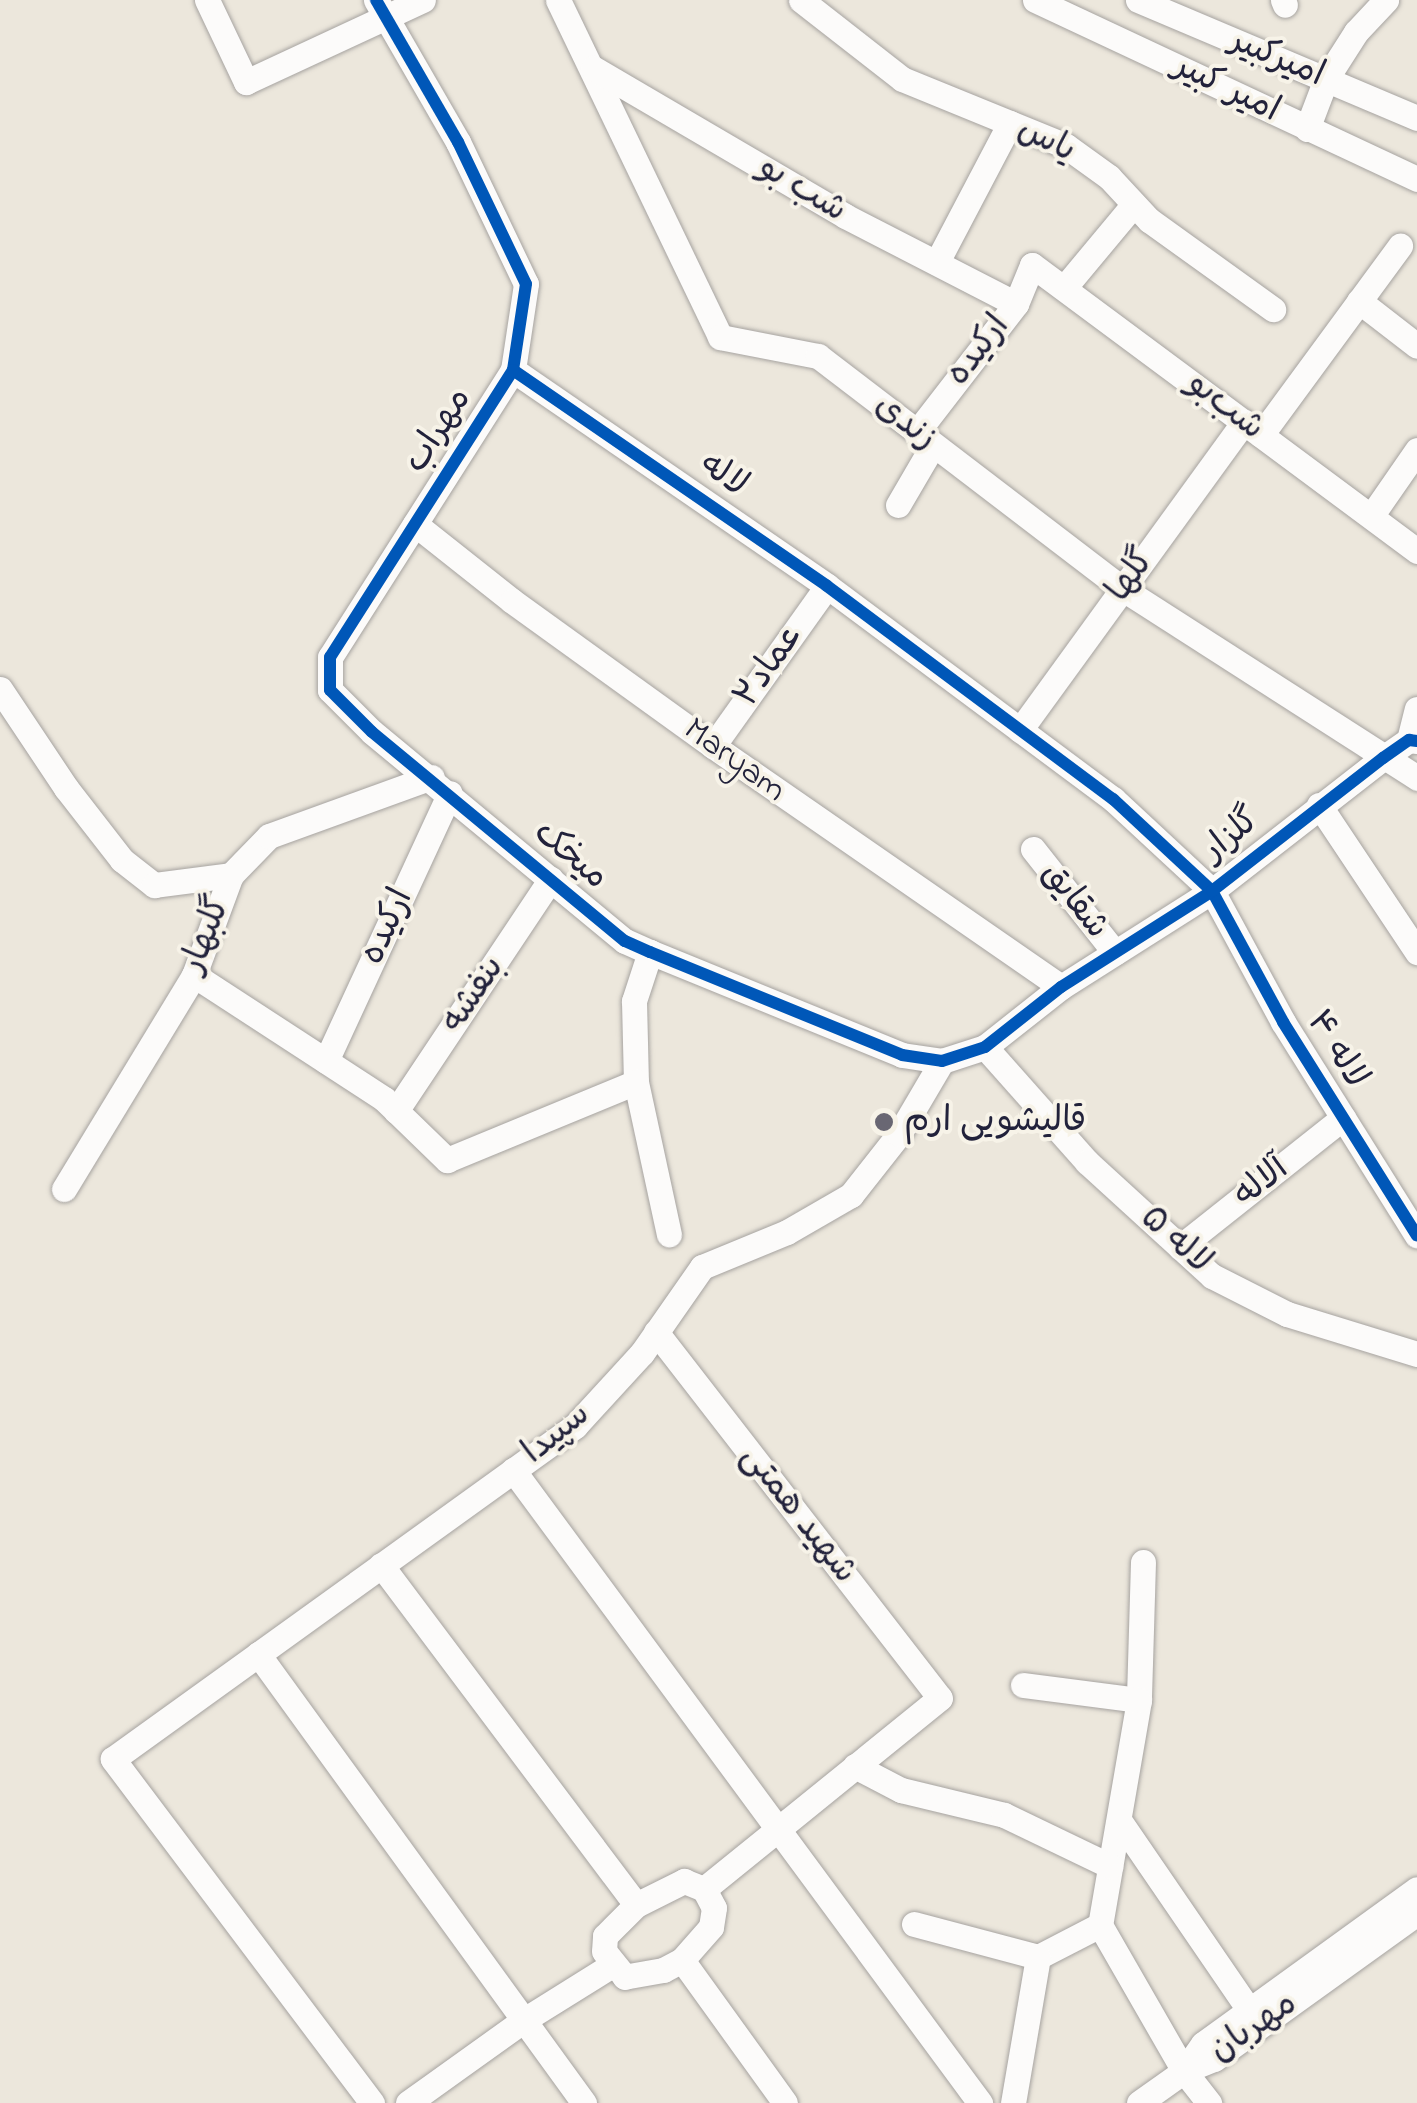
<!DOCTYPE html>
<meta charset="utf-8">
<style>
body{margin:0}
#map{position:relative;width:1417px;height:2103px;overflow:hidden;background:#ece7dc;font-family:"Indie Flower","Playpen Sans Arabic",sans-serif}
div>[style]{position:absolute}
.roads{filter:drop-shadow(0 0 2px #a6a3a0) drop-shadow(0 0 2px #a6a3a0)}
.minor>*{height:25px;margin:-12.5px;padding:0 12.5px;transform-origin:12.5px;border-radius:12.5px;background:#fcfbfa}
.cycleway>*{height:12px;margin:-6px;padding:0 6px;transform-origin:6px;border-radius:6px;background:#0057b8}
.dots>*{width:28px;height:28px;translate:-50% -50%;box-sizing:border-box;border:5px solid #f7f3e8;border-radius:50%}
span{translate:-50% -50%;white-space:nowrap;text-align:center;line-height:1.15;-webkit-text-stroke:8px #f7f3e8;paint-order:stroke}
.street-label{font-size:35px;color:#22223b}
.poi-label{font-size:35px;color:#22223b}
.left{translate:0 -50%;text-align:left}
</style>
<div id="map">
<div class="roads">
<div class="minor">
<div style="left:207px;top:0;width:91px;rotate:64.6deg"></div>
<div style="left:246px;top:82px;width:195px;rotate:-24.9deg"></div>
<div style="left:376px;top:0;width:164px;rotate:60deg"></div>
<div style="left:458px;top:142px;width:157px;rotate:64.4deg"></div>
<div style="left:526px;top:284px;width:87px;rotate:98.6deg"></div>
<div style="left:513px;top:370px;width:381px;rotate:34.5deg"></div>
<div style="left:827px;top:586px;width:357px;rotate:36.7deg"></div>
<div style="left:1113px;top:799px;width:135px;rotate:42.9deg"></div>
<div style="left:1212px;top:891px;width:149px;rotate:61.5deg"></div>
<div style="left:1283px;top:1022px;width:252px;rotate:57.9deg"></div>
<div style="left:558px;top:0;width:374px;rotate:64.3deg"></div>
<div style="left:720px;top:337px;width:100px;rotate:11deg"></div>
<div style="left:818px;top:356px;width:384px;rotate:37.4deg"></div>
<div style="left:1123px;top:589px;width:350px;rotate:32.7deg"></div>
<div style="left:801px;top:0;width:128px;rotate:38deg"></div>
<div style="left:902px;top:79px;width:177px;rotate:22.2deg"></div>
<div style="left:1066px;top:146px;width:53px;rotate:35.8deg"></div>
<div style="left:1109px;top:177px;width:59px;rotate:47.1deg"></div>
<div style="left:1149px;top:220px;width:153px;rotate:35.7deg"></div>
<div style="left:1035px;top:0;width:422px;rotate:25.1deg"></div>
<div style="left:1138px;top:0;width:303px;rotate:22.9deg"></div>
<div style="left:1283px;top:0;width:5px;rotate:68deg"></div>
<div style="left:593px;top:68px;width:292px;rotate:30.4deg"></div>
<div style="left:845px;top:216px;width:192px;rotate:27.2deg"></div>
<div style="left:1307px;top:129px;width:53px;rotate:-69.2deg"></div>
<div style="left:1326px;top:79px;width:56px;rotate:-57.4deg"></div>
<div style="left:1356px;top:32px;width:44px;rotate:-46.8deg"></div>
<div style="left:937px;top:262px;width:157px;rotate:-62.3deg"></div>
<div style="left:1064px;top:288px;width:109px;rotate:-50.2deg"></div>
<div style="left:1359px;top:301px;width:73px;rotate:37.8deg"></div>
<div style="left:513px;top:370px;width:340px;rotate:122.5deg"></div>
<div style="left:330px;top:657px;width:33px;rotate:90deg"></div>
<div style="left:330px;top:690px;width:59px;rotate:45deg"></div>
<div style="left:372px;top:732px;width:328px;rotate:39.6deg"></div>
<div style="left:625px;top:941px;width:27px;rotate:24deg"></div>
<div style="left:650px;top:952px;width:272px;rotate:22.2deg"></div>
<div style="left:902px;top:1055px;width:40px;rotate:8.5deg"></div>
<div style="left:942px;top:1061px;width:45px;rotate:-18deg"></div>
<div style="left:985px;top:1047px;width:97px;rotate:-38.3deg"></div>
<div style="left:1061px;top:987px;width:179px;rotate:-32.4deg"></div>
<div style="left:1212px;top:891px;width:217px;rotate:-37.9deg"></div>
<div style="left:1383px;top:758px;width:32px;rotate:-35deg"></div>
<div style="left:1409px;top:740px;width:8px;rotate:7deg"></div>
<div style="left:917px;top:432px;width:162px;rotate:-52.3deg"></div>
<div style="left:1016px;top:304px;width:42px;rotate:-67.7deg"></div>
<div style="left:1032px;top:265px;width:480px;rotate:36.6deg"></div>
<div style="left:1261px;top:435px;width:235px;rotate:-53.7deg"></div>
<div style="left:898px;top:505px;width:69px;rotate:-59.7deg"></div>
<div style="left:1372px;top:515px;width:79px;rotate:-55.3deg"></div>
<div style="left:415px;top:524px;width:124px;rotate:38.4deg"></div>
<div style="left:512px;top:601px;width:248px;rotate:35.8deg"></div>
<div style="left:713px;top:746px;width:423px;rotate:34.7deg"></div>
<div style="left:0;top:689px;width:119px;rotate:56.3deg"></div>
<div style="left:66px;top:788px;width:91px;rotate:52.1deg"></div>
<div style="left:122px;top:860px;width:41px;rotate:38deg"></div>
<div style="left:154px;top:885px;width:78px;rotate:-7.4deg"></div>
<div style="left:1020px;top:730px;width:381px;rotate:-54deg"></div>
<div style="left:1409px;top:740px;width:32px;rotate:-76deg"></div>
<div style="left:713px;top:746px;width:196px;rotate:-54.5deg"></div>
<div style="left:1319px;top:805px;width:177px;rotate:56.3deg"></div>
<div style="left:1033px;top:849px;width:132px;rotate:51.7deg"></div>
<div style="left:650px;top:952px;width:52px;rotate:108.1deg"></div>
<div style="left:634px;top:1001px;width:81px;rotate:88.6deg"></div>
<div style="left:636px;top:1082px;width:156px;rotate:77.8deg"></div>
<div style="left:194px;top:975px;width:227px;rotate:33.1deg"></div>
<div style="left:384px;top:1099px;width:88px;rotate:44.1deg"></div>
<div style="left:447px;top:1160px;width:204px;rotate:-22.4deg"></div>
<div style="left:985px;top:1047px;width:154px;rotate:48.4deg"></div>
<div style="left:1087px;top:1162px;width:169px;rotate:42.4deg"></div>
<div style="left:1212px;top:1276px;width:84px;rotate:26.9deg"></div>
<div style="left:1287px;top:1314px;width:136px;rotate:17.1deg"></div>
<div style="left:326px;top:1061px;width:295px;rotate:-65.2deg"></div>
<div style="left:396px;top:1111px;width:279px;rotate:-56.3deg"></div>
<div style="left:64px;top:1189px;width:250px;rotate:-58.7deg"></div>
<div style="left:194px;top:975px;width:107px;rotate:-69.7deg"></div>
<div style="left:231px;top:875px;width:54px;rotate:-45.7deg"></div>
<div style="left:269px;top:836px;width:173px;rotate:-19.9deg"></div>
<div style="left:1180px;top:1247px;width:208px;rotate:-38.4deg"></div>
<div style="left:656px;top:1332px;width:463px;rotate:52.2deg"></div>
<div style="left:940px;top:1698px;width:304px;rotate:141deg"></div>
<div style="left:513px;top:1470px;width:787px;rotate:53.58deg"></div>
<div style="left:1143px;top:1562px;width:138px;rotate:91.7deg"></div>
<div style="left:1139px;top:1700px;width:228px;rotate:99.8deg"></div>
<div style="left:1100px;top:1925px;width:168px;rotate:60.1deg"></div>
<div style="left:1184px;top:2071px;width:41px;rotate:52deg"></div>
<div style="left:381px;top:1565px;width:425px;rotate:53.1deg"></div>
<div style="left:258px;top:1654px;width:555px;rotate:54.02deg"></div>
<div style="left:1023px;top:1685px;width:117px;rotate:7.4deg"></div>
<div style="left:855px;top:1766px;width:52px;rotate:27.6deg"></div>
<div style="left:901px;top:1790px;width:106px;rotate:13.6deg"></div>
<div style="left:1004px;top:1815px;width:118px;rotate:25.7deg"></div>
<div style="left:1119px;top:1820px;width:230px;rotate:55.6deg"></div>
<div style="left:684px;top:1881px;width:22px;rotate:22deg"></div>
<div style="left:704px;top:1889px;width:21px;rotate:62deg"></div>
<div style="left:714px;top:1908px;width:19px;rotate:99deg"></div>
<div style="left:711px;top:1927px;width:44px;rotate:131.3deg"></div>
<div style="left:682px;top:1960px;width:21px;rotate:152deg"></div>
<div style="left:663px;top:1970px;width:39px;rotate:170deg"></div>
<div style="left:625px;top:1977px;width:33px;rotate:-129deg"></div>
<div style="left:604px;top:1951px;width:15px;rotate:-86deg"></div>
<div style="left:605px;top:1936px;width:44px;rotate:-45deg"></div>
<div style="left:636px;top:1905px;width:54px;rotate:-26.6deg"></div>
<div style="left:914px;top:1924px;width:128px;rotate:14.9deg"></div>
<div style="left:1038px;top:1957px;width:70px;rotate:-27.3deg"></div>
<div style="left:682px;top:1960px;width:176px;rotate:54.2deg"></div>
<div style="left:1184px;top:2071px;width:33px;rotate:-55deg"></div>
<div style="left:1203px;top:2044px;width:264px;rotate:-35.9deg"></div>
<div style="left:372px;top:2103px;width:431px;rotate:-127deg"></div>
<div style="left:113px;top:1759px;width:570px;rotate:-35.78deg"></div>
<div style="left:575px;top:1426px;width:99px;rotate:-47.5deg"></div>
<div style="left:642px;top:1353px;width:105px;rotate:-55.1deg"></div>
<div style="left:702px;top:1267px;width:92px;rotate:-22.4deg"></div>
<div style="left:787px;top:1232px;width:74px;rotate:-30deg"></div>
<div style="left:851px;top:1195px;width:78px;rotate:-51.8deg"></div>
<div style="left:899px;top:1134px;width:85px;rotate:-59.5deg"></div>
<div style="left:408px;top:2103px;width:143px;rotate:-35.6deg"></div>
<div style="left:524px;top:2020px;width:104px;rotate:-32deg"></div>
<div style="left:1013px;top:2103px;width:148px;rotate:-80.3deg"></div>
<div style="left:1139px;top:2103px;width:55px;rotate:-35.4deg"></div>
<div style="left:1184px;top:2071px;width:32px;rotate:-22deg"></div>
<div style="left:1214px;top:2059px;width:250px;rotate:-35.7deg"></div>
</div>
</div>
<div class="cycleway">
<div style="left:376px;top:0;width:164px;rotate:60deg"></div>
<div style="left:458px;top:142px;width:157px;rotate:64.4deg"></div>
<div style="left:526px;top:284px;width:87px;rotate:98.6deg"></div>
<div style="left:513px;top:370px;width:381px;rotate:34.5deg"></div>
<div style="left:827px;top:586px;width:357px;rotate:36.7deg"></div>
<div style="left:1113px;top:799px;width:135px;rotate:42.9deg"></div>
<div style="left:1212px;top:891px;width:149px;rotate:61.5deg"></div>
<div style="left:1283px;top:1022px;width:252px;rotate:57.9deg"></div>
<div style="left:513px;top:370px;width:340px;rotate:122.5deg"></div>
<div style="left:330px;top:657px;width:33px;rotate:90deg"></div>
<div style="left:330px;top:690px;width:59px;rotate:45deg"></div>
<div style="left:372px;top:732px;width:328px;rotate:39.6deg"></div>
<div style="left:625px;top:941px;width:27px;rotate:24deg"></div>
<div style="left:650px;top:952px;width:272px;rotate:22.2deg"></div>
<div style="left:902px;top:1055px;width:40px;rotate:8.5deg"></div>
<div style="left:942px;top:1061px;width:45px;rotate:-18deg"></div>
<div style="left:985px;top:1047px;width:97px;rotate:-38.3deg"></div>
<div style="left:1061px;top:987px;width:179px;rotate:-32.4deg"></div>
<div style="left:1212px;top:891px;width:217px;rotate:-37.9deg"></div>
<div style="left:1383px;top:758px;width:32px;rotate:-35deg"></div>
<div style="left:1409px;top:740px;width:8px;rotate:7deg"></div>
</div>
<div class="dots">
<div style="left:884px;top:1122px;background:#696773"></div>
</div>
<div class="street-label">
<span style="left:1277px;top:59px;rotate:23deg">امیرکبیر</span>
<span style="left:1226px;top:89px;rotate:26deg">امیر کبیر</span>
<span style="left:1046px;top:141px;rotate:26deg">یاس</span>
<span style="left:802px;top:190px;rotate:31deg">شب بو</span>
<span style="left:979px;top:351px;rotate:-52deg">ارکیده</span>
<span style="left:1225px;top:407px;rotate:38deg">شب‌بو</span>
<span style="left:905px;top:423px;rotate:38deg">زندی</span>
<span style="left:439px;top:431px;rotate:-57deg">مهراب</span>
<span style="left:723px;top:476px;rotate:35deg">لاله</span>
<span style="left:1132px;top:576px;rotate:-54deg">گلها</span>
<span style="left:770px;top:666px;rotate:-55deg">عماد۲</span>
<span style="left:734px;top:761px;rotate:36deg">Maryam</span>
<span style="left:1232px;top:836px;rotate:-39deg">گلزار</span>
<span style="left:570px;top:856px;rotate:40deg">میخک</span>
<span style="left:1074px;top:901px;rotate:52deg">شقایق</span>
<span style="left:388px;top:927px;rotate:-65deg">ارکیده</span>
<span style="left:207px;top:935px;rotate:-68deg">گلبهار</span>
<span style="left:474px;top:995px;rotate:-56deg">بنفشه</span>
<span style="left:1336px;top:1050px;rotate:58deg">لاله ۴</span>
<span style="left:1262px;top:1183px;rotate:-38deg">آلاله</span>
<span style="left:1175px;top:1241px;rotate:42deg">لاله ۵</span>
<span style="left:557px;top:1434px;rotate:-39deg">سپیدا</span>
<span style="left:798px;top:1515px;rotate:52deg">شهید همتی</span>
<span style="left:1254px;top:2028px;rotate:-34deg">مهربان</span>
</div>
<div class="poi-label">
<span class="left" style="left:904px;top:1122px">قالیشویی ارم</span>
</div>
</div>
